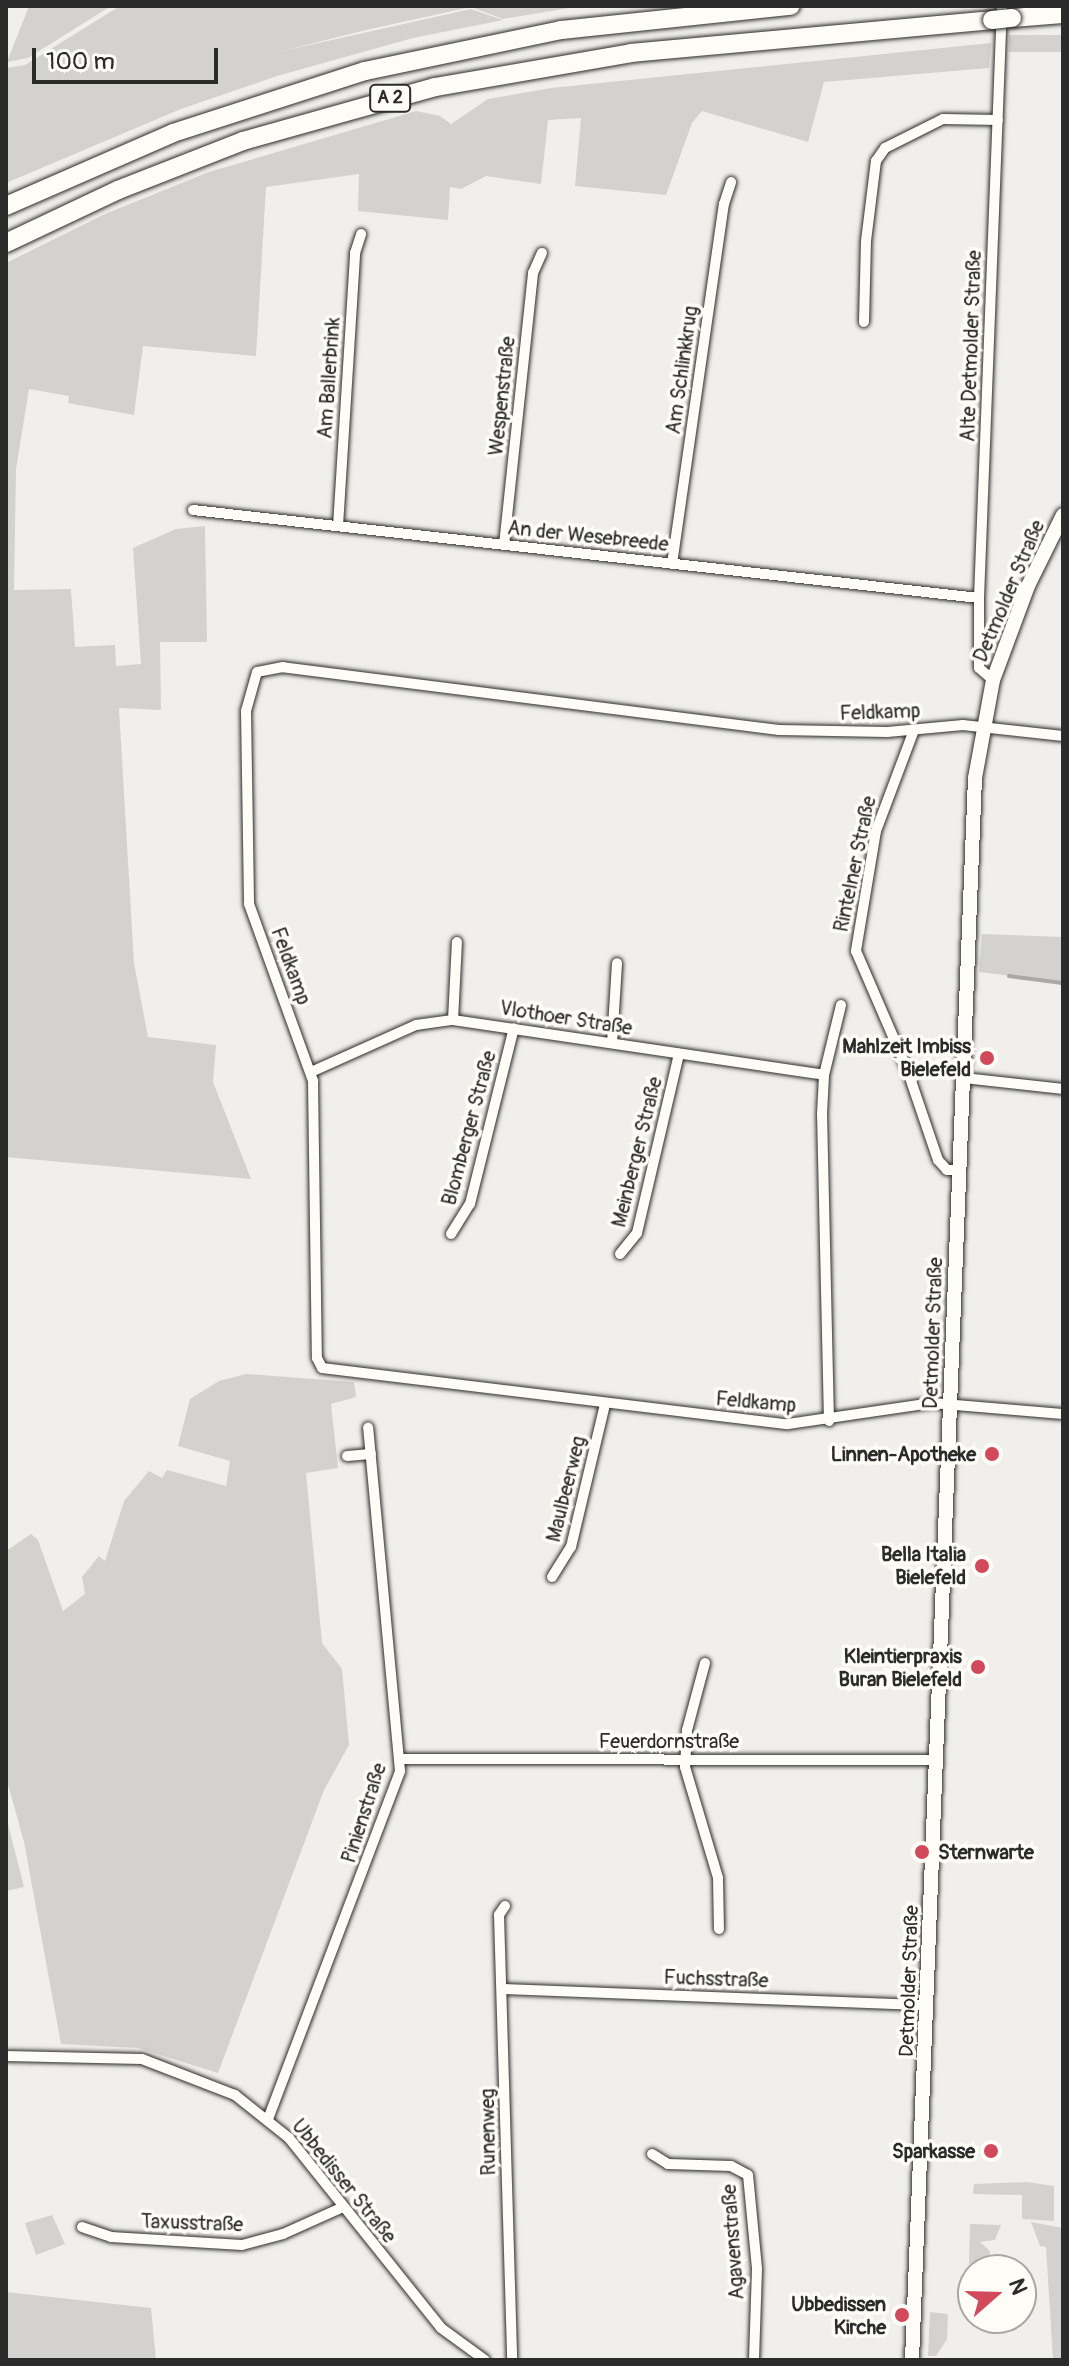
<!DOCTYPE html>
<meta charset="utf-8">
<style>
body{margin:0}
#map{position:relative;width:1069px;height:2366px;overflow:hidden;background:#f0efeb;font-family:Pangolin,sans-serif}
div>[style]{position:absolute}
.green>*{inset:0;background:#d3d2cf;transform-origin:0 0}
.stream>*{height:4px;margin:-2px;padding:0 2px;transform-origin:2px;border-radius:2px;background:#aaa9a7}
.roads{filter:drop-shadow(0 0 2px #2b2b2b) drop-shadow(0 0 2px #2b2b2b)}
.street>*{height:10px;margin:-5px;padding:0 5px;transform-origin:5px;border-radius:5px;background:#fdfcf7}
.secondary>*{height:14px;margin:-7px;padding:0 7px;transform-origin:7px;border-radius:7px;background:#fdfcf7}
.highway>*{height:18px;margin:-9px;padding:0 9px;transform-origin:9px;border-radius:9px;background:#fdfcf7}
.bridges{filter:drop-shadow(0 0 2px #2b2b2b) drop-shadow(0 0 2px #2b2b2b)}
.highway-bridge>*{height:18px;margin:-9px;padding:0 9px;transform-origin:9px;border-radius:9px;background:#fdfcf7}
.dots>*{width:22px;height:22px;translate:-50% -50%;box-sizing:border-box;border:4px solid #fdfcf7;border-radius:50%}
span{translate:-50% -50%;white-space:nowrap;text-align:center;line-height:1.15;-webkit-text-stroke:7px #fdfcf7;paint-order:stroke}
.shield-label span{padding:2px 6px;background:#fdfcf7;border:2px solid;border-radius:6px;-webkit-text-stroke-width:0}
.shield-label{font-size:18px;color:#2b2b2b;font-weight:700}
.street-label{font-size:20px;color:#2b2b2b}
.poi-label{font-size:20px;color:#2b2b2b;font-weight:700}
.right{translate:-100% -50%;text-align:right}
.left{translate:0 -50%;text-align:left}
.frame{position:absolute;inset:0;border:8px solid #2b2b2b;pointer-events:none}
.north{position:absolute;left:957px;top:2254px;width:80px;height:80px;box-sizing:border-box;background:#fdfcf7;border:2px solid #a9a8a5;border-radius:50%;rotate:70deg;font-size:22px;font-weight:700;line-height:32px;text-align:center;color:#2b2b2b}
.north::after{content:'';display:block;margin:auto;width:28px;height:36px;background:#d1495b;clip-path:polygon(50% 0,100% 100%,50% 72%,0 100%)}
.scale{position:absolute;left:32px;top:48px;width:186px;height:36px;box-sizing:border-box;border:4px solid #2b2b2b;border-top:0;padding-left:10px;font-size:24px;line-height:28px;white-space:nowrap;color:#2b2b2b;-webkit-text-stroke:6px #fdfcf7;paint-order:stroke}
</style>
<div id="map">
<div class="green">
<div style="clip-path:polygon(29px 6px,111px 6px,28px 58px,7px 62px)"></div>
<div style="clip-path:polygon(120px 6px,581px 6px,503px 19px,471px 7px,366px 30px,278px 52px,471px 9px,503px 20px,413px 38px,277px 76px,181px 109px,6px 183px,6px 68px,25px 65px)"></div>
<div style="left:1063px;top:35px;width:17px;height:54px;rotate:90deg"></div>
<div style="clip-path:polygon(991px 43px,989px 68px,824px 82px,808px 142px,702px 111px,692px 123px,666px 195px,575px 186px,581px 118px,548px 120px,541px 184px,486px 176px,461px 189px,450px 187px,448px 220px,358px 211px,359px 174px,266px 187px,256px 356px,143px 346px,134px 415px,68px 403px,69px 396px,29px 389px,16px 469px,14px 590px,71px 589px,75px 647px,115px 645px,116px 666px,141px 664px,133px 548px,176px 529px,205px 526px,207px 642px,160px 642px,161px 710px,119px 708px,134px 963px,148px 1037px,216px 1045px,213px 1082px,251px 1179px,6px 1157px,6px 263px,105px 214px,209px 172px,416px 111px,440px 116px,451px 124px,488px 99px,551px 88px)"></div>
<div style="clip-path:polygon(982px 934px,1063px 937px,1063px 982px,979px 972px)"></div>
<div style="clip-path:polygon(246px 1374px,354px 1382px,356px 1397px,331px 1404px,338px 1468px,306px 1473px,322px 1643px,342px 1669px,349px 1745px,324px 1790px,218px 2073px,138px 2048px,61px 2044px,24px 1842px,6px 1777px,6px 1551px,31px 1534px,38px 1540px,63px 1611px,85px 1594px,82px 1577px,99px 1556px,105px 1561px,124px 1501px,149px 1471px,162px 1478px,167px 1470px,226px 1486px,230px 1461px,178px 1446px,190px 1399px,219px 1381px)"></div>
<div style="clip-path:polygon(6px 1816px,24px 1887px,6px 1891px)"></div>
<div style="clip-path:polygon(1027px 2182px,1054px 2186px,1054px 2221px,1022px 2219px,1022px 2195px,973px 2194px,974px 2184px)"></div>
<div style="clip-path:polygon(52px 2215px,65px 2244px,36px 2255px,25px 2223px)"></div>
<div style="clip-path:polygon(1031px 2222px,1063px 2228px,1063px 2360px,1053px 2360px,1046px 2247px,1040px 2246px)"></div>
<div style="clip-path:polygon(970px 2224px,1001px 2225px,995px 2240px,980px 2242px,990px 2251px,989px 2262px,969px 2264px)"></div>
<div style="clip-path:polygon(6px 2292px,151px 2308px,156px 2360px,6px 2360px)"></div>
<div style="clip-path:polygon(930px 2312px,948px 2314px,947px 2339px,936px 2356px,928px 2356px)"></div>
</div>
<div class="stream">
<div style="left:1009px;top:976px;width:54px;rotate:7.4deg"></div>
</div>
<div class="roads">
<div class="street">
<div style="left:864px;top:322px;width:81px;rotate:-88.6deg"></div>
<div style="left:866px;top:241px;width:81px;rotate:-82.9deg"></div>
<div style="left:876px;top:161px;width:16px;rotate:-55deg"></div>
<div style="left:885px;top:148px;width:65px;rotate:-26.6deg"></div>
<div style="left:943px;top:119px;width:55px;rotate:1deg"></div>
<div style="left:193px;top:510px;width:791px;rotate:6.39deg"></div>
<div style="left:338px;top:526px;width:274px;rotate:-86.4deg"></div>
<div style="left:355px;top:253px;width:20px;rotate:-72deg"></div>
<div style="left:504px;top:545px;width:274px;rotate:-83.9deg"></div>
<div style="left:533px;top:273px;width:22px;rotate:-66deg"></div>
<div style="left:672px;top:564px;width:364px;rotate:-81.8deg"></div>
<div style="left:724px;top:204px;width:23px;rotate:-72deg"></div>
<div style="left:993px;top:680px;width:18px;rotate:-139deg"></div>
<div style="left:979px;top:668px;width:70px;rotate:-90deg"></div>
<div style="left:979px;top:598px;width:592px;rotate:-87.78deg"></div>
<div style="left:914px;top:730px;width:108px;rotate:110.6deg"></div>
<div style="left:876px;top:831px;width:122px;rotate:99.5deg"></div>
<div style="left:856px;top:951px;width:129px;rotate:66.6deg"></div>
<div style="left:907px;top:1069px;width:96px;rotate:71.2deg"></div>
<div style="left:938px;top:1160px;width:13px;rotate:48deg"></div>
<div style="left:947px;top:1170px;width:13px"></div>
<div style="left:1063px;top:736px;width:101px;rotate:-173.7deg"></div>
<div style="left:963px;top:725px;width:76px;rotate:174.7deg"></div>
<div style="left:887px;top:732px;width:108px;rotate:-178.9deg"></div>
<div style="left:779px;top:730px;width:500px;rotate:-172.8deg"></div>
<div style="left:283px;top:667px;width:26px;rotate:169deg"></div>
<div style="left:257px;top:672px;width:41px;rotate:105.8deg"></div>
<div style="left:246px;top:711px;width:193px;rotate:89.1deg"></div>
<div style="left:249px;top:904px;width:188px;rotate:70.1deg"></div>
<div style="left:313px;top:1081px;width:277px;rotate:89.2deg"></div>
<div style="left:317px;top:1358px;width:11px;rotate:63deg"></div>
<div style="left:322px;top:1368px;width:469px;rotate:6.9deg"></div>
<div style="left:788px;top:1424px;width:146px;rotate:-8.3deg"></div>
<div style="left:932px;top:1403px;width:131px;rotate:4.8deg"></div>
<div style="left:453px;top:1020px;width:78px;rotate:-87.1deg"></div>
<div style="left:612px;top:1043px;width:80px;rotate:-86.4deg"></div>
<div style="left:311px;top:1072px;width:115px;rotate:-24.1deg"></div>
<div style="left:416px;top:1025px;width:37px;rotate:-8deg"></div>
<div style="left:453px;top:1020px;width:375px;rotate:8.4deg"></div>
<div style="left:964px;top:1078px;width:100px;rotate:6.3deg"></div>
<div style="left:451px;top:1234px;width:36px;rotate:-58deg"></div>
<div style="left:470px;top:1204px;width:181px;rotate:-76deg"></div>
<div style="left:620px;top:1254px;width:27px;rotate:-51deg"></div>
<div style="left:637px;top:1233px;width:184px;rotate:-76.8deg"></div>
<div style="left:829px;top:1421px;width:307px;rotate:-91.3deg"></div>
<div style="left:822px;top:1114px;width:39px;rotate:-87deg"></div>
<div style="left:824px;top:1075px;width:72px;rotate:-76.3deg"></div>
<div style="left:347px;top:1456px;width:24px;rotate:-5deg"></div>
<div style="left:552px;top:1577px;width:36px;rotate:-58deg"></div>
<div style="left:571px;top:1547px;width:147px;rotate:-76.6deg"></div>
<div style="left:705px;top:1663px;width:69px;rotate:105deg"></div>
<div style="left:687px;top:1730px;width:37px;rotate:93deg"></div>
<div style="left:685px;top:1767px;width:116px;rotate:73.4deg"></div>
<div style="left:718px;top:1878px;width:51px;rotate:88.9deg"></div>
<div style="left:401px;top:1759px;width:536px;rotate:0.11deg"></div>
<div style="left:505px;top:1906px;width:11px;rotate:124deg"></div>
<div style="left:499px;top:1915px;width:445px;rotate:88.3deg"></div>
<div style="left:502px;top:1989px;width:426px;rotate:2.2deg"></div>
<div style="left:6px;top:2056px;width:136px;rotate:1.3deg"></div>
<div style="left:142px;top:2059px;width:100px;rotate:21.2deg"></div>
<div style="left:235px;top:2095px;width:69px;rotate:38.5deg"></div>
<div style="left:289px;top:2138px;width:243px;rotate:51.3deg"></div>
<div style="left:441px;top:2328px;width:54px;rotate:36deg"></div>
<div style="left:268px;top:2119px;width:372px;rotate:-69.2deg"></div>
<div style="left:400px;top:1771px;width:345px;rotate:-95.3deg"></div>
<div style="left:652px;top:2154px;width:19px;rotate:32deg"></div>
<div style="left:668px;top:2164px;width:63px;rotate:1.8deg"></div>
<div style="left:731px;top:2166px;width:19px;rotate:28deg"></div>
<div style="left:748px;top:2175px;width:94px;rotate:84.5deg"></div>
<div style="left:757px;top:2269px;width:91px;rotate:91.9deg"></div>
<div style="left:82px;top:2227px;width:31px;rotate:19deg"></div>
<div style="left:111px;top:2237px;width:131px;rotate:3.5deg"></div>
<div style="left:242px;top:2245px;width:42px;rotate:-15deg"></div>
<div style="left:283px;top:2234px;width:66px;rotate:-24.2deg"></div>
</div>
<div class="secondary">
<div style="left:912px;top:2360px;width:1583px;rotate:-87.72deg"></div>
<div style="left:975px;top:778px;width:100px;rotate:-79.6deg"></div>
<div style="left:993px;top:680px;width:100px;rotate:-69.6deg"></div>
<div style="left:1028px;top:586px;width:79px;rotate:-63.8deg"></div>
</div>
<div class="highway">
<div style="left:1012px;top:18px;width:51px;rotate:-4.5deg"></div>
<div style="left:6px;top:206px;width:182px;rotate:-23.6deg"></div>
<div style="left:173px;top:133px;width:202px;rotate:-17.9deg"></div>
<div style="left:365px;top:71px;width:200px;rotate:-11.8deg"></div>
<div style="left:561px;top:30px;width:231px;rotate:-6deg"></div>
<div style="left:6px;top:243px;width:124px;rotate:-25.3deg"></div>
<div style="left:118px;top:190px;width:134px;rotate:-21.4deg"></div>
<div style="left:243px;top:141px;width:199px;rotate:-15.7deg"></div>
<div style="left:435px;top:87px;width:199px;rotate:-9.8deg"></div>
<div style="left:631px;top:53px;width:363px;rotate:-5.2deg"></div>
</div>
</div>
<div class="bridges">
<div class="highway-bridge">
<div style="left:992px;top:20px;width:20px;rotate:-6deg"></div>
</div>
</div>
<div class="dots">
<div style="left:987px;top:1058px;background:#d1495b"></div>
<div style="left:992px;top:1454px;background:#d1495b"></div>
<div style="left:982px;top:1566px;background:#d1495b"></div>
<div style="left:978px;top:1667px;background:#d1495b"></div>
<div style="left:922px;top:1852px;background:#d1495b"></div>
<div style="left:991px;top:2151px;background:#d1495b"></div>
<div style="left:902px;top:2315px;background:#d1495b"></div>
</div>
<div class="shield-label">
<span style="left:390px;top:98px">A 2</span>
</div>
<div class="street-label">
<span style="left:971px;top:346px;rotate:-88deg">Alte Detmolder Straße</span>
<span style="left:682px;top:370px;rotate:-82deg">Am Schlinkkrug</span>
<span style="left:329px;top:378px;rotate:-86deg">Am Ballerbrink</span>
<span style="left:502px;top:396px;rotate:-84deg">Wespenstraße</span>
<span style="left:588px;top:536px;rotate:6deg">An der Wesebreede</span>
<span style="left:1009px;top:591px;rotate:-67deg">Detmolder Straße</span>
<span style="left:880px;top:712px;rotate:-2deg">Feldkamp</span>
<span style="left:855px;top:864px;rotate:-78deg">Rintelner Straße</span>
<span style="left:291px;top:966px;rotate:70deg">Feldkamp</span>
<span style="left:566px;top:1018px;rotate:9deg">Vlothoer Straße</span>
<span style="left:469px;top:1128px;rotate:-75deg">Blomberger Straße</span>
<span style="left:637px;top:1152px;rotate:-76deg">Meinberger Straße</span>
<span style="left:933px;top:1333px;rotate:-88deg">Detmolder Straße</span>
<span style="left:756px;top:1402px;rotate:5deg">Feldkamp</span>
<span style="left:566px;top:1489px;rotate:-76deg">Maulbeerweg</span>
<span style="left:669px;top:1741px">Feuerdornstraße</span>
<span style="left:364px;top:1813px;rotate:-72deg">Pinienstraße</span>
<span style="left:716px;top:1979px;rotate:2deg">Fuchsstraße</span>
<span style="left:909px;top:1981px;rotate:-88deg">Detmolder Straße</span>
<span style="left:488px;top:2132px;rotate:-91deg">Runenweg</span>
<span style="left:344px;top:2181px;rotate:51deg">Ubbedisser Straße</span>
<span style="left:192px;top:2223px;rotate:2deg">Taxusstraße</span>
<span style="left:733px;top:2242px;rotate:-94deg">Agavenstraße</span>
</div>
<div class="poi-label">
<span class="right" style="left:971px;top:1058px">Mahlzeit Imbiss<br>Bielefeld</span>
<span class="right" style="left:976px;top:1454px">Linnen-Apotheke</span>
<span class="right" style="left:966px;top:1566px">Bella Italia<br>Bielefeld</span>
<span class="right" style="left:962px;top:1668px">Kleintierpraxis<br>Buran Bielefeld</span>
<span class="left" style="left:938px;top:1852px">Sternwarte</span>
<span class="right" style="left:975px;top:2151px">Sparkasse</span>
<span class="right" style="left:886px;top:2316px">Ubbedissen<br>Kirche</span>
</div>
<div class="frame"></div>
<div class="north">N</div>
<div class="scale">100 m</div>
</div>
